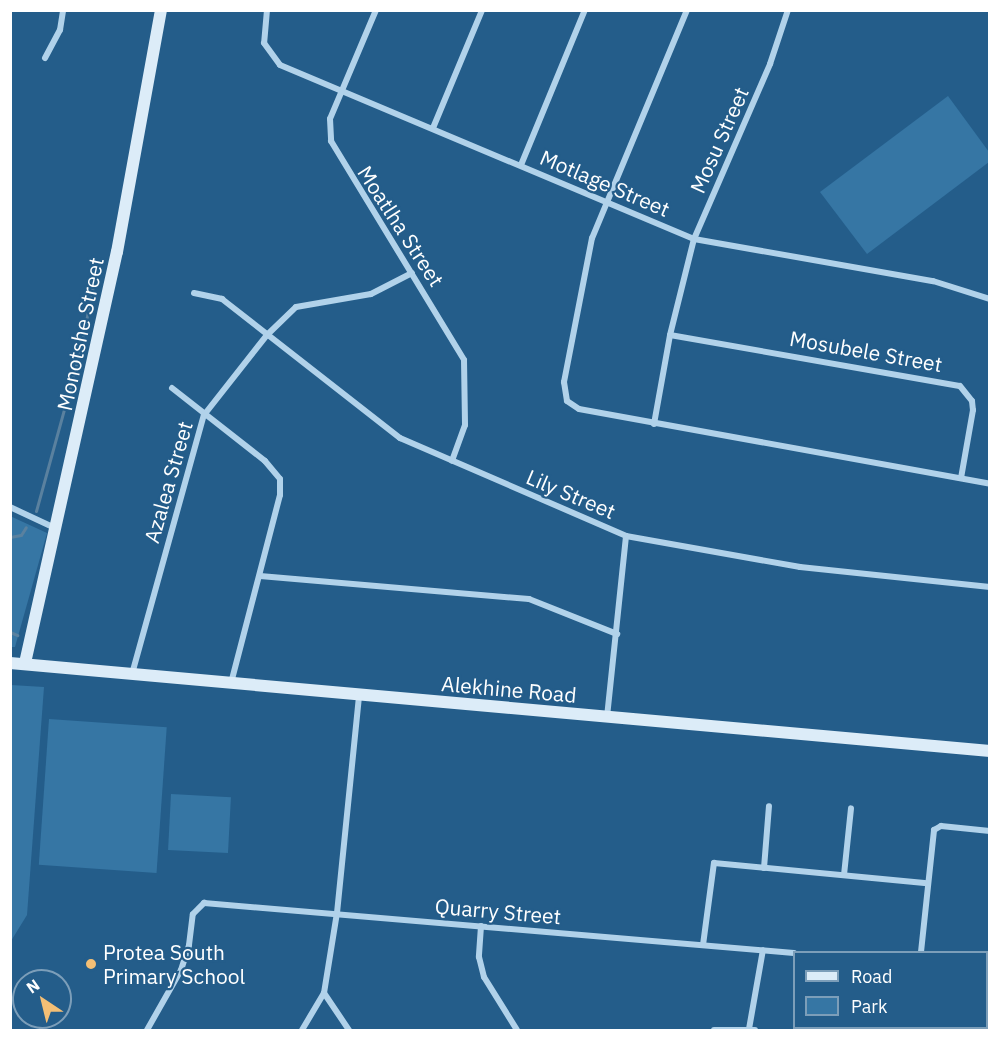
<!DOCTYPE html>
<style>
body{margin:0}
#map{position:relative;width:1000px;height:1041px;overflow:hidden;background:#245d8a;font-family:"IBM Plex Sans",sans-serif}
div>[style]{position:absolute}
.green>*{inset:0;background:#3676a4;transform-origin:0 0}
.stream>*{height:3px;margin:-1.5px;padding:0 1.5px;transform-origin:1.5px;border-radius:1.5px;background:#5a819f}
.street>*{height:6px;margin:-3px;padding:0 3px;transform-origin:3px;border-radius:3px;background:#b1d2ea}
.secondary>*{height:12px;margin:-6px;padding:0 6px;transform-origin:6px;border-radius:6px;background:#dcecf8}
.dots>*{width:16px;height:16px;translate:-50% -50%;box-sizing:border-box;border:3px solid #245d8a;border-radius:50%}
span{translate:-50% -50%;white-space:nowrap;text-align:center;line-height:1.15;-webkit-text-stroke:4.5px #245d8a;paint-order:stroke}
.street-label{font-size:21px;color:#fff}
.poi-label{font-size:21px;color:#fff}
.left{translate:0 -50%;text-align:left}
.frame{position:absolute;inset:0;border:12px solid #fff;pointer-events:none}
.legend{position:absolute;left:793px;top:951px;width:195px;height:78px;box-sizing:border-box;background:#245d8a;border:2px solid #7c9eb9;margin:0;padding:8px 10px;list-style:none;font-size:18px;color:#fff}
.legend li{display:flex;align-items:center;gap:12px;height:30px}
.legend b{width:30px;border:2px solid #7c9eb9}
.north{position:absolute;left:12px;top:969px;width:60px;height:60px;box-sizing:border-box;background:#245d8a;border:2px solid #7c9eb9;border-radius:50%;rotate:325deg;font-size:16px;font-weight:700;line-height:24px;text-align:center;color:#fff}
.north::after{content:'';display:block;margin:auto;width:21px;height:27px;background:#f4bf75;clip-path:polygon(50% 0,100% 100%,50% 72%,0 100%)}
</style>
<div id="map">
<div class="green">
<div style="clip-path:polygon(948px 96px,989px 152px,989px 162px,867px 254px,820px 192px)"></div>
<div style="clip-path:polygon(10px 516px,47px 533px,15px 647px,10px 647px)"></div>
<div style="clip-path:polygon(11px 685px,44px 687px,27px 915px,11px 941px)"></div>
<div style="left:49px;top:719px;width:118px;height:146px;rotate:4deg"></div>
<div style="left:171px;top:794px;width:60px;height:56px;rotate:3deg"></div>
</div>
<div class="stream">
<div style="left:36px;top:511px;width:166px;rotate:-74.6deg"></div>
<div style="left:80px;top:351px;width:87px;rotate:-78.7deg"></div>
<div style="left:10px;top:537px;width:11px;rotate:-10deg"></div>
<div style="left:21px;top:535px;width:9px;rotate:-58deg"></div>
<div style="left:10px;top:632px;width:8px;rotate:23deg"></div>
</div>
<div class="street">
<div style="left:267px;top:10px;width:33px;rotate:95deg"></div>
<div style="left:264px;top:43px;width:27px;rotate:54deg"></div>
<div style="left:280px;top:65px;width:449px;rotate:22.8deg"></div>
<div style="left:694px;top:239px;width:243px;rotate:10deg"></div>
<div style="left:933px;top:281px;width:60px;rotate:17.5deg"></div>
<div style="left:376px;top:10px;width:118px;rotate:112.9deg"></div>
<div style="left:330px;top:119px;width:22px;rotate:87deg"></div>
<div style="left:331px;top:141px;width:256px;rotate:58.7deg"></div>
<div style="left:464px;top:360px;width:65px;rotate:89.1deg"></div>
<div style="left:465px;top:425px;width:38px;rotate:110deg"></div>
<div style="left:687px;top:10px;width:247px;rotate:112.6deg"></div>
<div style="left:592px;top:238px;width:147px;rotate:101deg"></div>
<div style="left:564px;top:382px;width:19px;rotate:81deg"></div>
<div style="left:567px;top:401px;width:14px;rotate:34deg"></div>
<div style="left:579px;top:409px;width:418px;rotate:10.3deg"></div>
<div style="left:45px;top:58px;width:32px;rotate:-62deg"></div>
<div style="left:60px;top:30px;width:20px;rotate:-81deg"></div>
<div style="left:433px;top:128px;width:128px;rotate:-67.4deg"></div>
<div style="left:521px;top:165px;width:168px;rotate:-67.6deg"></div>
<div style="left:194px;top:293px;width:29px;rotate:12deg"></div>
<div style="left:222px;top:299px;width:226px;rotate:38deg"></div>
<div style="left:400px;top:438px;width:246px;rotate:23.4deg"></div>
<div style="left:626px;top:536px;width:177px;rotate:10.1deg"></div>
<div style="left:800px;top:567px;width:191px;rotate:6deg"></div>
<div style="left:670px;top:335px;width:294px;rotate:10deg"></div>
<div style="left:960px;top:386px;width:19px;rotate:51deg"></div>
<div style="left:972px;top:401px;width:9px;rotate:84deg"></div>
<div style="left:973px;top:410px;width:69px;rotate:100deg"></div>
<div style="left:172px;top:388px;width:118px;rotate:38.1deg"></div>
<div style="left:265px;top:461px;width:23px;rotate:50deg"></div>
<div style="left:280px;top:479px;width:16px;rotate:90deg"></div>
<div style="left:280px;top:495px;width:194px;rotate:104.6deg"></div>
<div style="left:654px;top:424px;width:90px;rotate:-79.8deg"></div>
<div style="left:670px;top:335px;width:99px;rotate:-76deg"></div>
<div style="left:694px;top:239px;width:191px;rotate:-66.5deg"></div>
<div style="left:770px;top:64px;width:57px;rotate:-71.6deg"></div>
<div style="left:10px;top:507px;width:52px;rotate:25.1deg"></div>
<div style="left:260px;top:576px;width:270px;rotate:4.9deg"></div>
<div style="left:529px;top:599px;width:95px;rotate:21.7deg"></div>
<div style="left:132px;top:674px;width:269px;rotate:-74.5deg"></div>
<div style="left:204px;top:415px;width:102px;rotate:-51.8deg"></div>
<div style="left:267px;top:335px;width:40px;rotate:-44deg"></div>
<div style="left:296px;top:307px;width:76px;rotate:-9.8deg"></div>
<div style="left:371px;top:294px;width:46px;rotate:-27.1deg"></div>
<div style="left:607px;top:717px;width:182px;rotate:-84deg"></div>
<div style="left:764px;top:868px;width:62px;rotate:-85.4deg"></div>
<div style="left:844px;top:875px;width:67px;rotate:-84deg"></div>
<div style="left:481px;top:926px;width:31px;rotate:94deg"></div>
<div style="left:479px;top:957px;width:21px;rotate:76deg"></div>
<div style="left:484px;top:977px;width:62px;rotate:58.1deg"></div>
<div style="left:703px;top:945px;width:83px;rotate:-82.4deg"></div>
<div style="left:714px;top:863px;width:214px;rotate:5.4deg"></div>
<div style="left:921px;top:952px;width:123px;rotate:-83.9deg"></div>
<div style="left:934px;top:830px;width:8px;rotate:-30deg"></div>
<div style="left:941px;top:826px;width:49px;rotate:5.8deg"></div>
<div style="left:986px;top:970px;width:4px"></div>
<div style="left:324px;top:993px;width:45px;rotate:56deg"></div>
<div style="left:749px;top:1029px;width:80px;rotate:-80deg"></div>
<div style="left:147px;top:1030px;width:69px;rotate:-60.5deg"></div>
<div style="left:181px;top:970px;width:26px;rotate:-72deg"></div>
<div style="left:189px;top:945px;width:31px;rotate:-83deg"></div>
<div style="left:193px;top:914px;width:16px;rotate:-45deg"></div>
<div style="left:204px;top:903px;width:592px;rotate:4.84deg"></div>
<div style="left:302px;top:1030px;width:43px;rotate:-59.3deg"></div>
<div style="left:324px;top:993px;width:81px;rotate:-80.8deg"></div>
<div style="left:337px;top:913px;width:219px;rotate:-84.2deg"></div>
<div style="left:714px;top:1030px;width:41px"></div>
</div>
<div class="secondary">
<div style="left:10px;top:663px;width:984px;rotate:5.13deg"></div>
<div style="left:25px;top:663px;width:421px;rotate:-77.4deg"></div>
<div style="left:117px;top:252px;width:246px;rotate:-79.7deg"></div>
</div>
<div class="dots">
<div style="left:91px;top:964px;background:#f4bf75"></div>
</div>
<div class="street-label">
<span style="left:719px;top:140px;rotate:-66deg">Mosu Street</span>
<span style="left:605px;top:183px;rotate:23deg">Motlage Street</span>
<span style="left:401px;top:226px;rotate:57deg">Moatlha Street</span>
<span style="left:80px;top:334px;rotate:-78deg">Monotshe Street</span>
<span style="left:866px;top:351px;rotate:10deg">Mosubele Street</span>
<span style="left:168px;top:482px;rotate:-74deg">Azalea Street</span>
<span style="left:571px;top:494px;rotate:23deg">Lily Street</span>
<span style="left:509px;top:689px;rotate:5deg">Alekhine Road</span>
<span style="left:498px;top:911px;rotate:5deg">Quarry Street</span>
</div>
<div class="poi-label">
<span class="left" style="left:103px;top:964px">Protea South<br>Primary School</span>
</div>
<div class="frame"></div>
<ul class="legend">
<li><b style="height:8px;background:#dcecf8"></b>Road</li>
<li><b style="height:16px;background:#3676a4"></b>Park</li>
</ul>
<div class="north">N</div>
</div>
